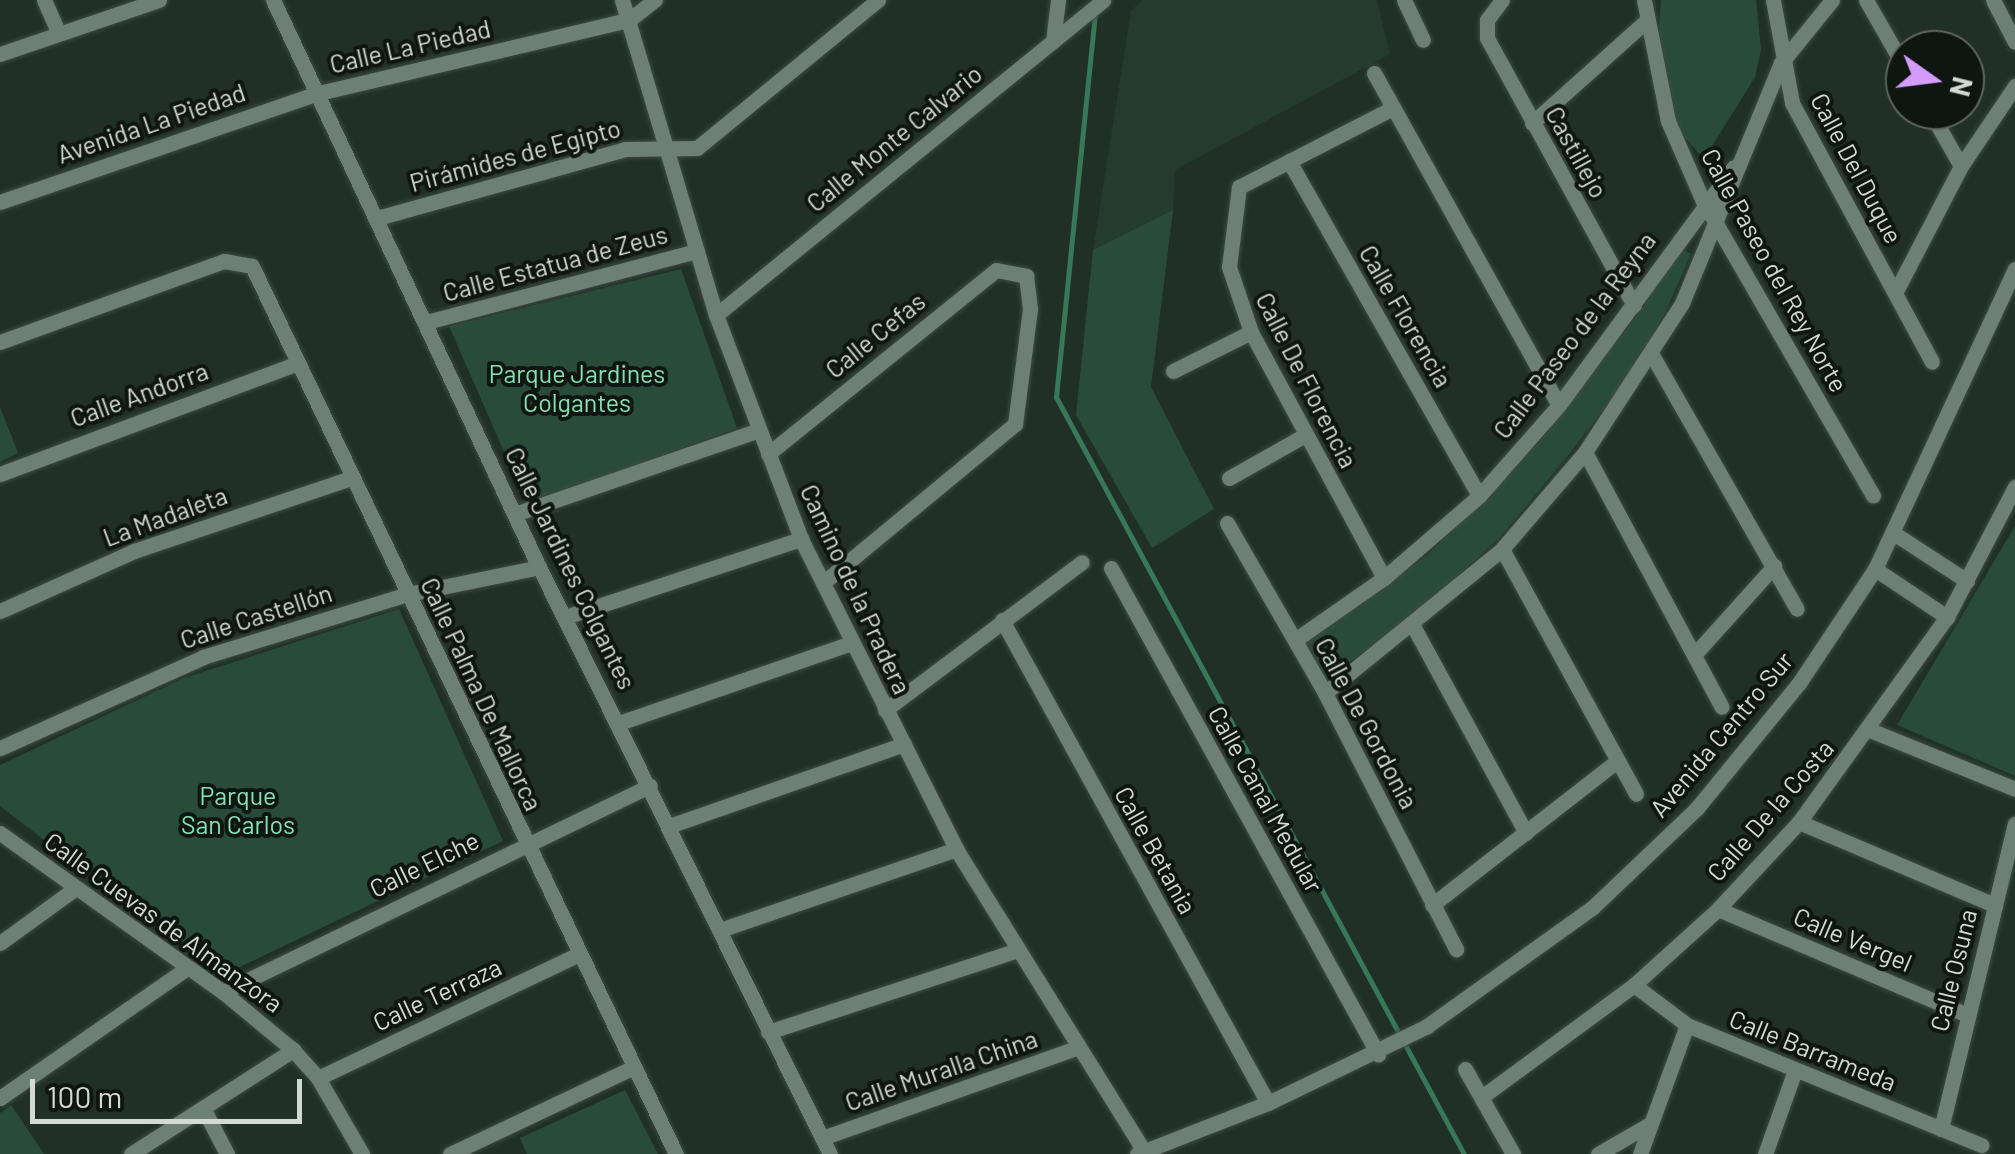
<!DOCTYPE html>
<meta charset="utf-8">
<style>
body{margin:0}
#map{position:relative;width:2015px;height:1154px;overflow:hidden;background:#203027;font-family:Barlow,sans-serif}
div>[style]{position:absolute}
.built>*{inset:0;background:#253b2e}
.green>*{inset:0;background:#294c3a}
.stream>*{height:5px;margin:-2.5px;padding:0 2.5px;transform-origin:2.5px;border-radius:2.5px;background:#387758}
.roads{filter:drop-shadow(0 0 2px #3d4a43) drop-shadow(0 0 2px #3d4a43)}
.minor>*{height:15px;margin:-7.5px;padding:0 7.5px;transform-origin:7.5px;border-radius:7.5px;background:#6e8076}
span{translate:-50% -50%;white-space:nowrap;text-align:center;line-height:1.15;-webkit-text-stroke:8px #0f1612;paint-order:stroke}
.street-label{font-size:25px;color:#d1dad5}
.park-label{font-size:25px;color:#84e1b1}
.north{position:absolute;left:1885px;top:30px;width:100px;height:100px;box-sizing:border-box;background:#0f1612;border:2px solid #5d6460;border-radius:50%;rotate:104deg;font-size:28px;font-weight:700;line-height:40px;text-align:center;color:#d1dad5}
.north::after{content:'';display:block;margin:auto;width:35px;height:45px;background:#d49cfc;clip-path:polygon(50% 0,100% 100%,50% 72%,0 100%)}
.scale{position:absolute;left:30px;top:1079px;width:272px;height:45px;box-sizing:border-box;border:5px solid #d1dad5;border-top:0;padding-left:12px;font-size:30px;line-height:35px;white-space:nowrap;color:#d1dad5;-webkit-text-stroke:8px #0f1612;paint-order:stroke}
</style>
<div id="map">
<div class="built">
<div style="clip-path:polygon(1142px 0,1377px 0,1390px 54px,1175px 170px,1173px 210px,1093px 250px,1131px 11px)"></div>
</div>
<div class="green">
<div style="clip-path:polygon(1661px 0,1756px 0,1761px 50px,1755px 77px,1704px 159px,1680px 132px,1666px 82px,1658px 43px)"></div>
<div style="clip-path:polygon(1173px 210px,1151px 387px,1214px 509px,1152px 548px,1076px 415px,1093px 250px)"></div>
<div style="clip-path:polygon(1677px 246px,1691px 254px,1666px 311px,1634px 369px,1571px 452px,1501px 536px,1412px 618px,1322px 681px,1302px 644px,1428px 555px,1539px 442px,1642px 309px)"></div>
<div style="clip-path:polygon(681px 269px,737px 428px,527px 504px,449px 326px)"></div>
<div style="clip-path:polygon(0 407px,18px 453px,0 462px)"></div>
<div style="clip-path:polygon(2015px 526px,2015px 776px,1897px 725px)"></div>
<div style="clip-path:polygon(399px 609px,503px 841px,221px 976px,0 806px,0 765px,184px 678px)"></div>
<div style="clip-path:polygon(625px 1090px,658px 1154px,527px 1154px,520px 1138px)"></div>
<div style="clip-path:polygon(11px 1105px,44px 1154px,0 1154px,0 1113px)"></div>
</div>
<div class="stream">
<div style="left:1095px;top:13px;width:386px;rotate:95.8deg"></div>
<div style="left:1056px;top:397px;width:860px;rotate:61.68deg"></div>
</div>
<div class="roads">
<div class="minor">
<div style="left:44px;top:0;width:36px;rotate:66deg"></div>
<div style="left:273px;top:0;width:626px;rotate:64.87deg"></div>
<div style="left:539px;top:567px;width:655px;rotate:63.63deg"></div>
<div style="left:622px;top:0;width:329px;rotate:73.4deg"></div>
<div style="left:716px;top:315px;width:240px;rotate:69.2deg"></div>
<div style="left:801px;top:539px;width:347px;rotate:63.4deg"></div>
<div style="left:956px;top:849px;width:359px;rotate:58.1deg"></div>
<div style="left:1404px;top:0;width:44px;rotate:64.6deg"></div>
<div style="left:1502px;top:0;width:25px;rotate:127deg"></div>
<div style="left:1487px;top:20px;width:18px;rotate:90deg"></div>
<div style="left:1487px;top:38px;width:305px;rotate:61.2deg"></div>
<div style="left:1644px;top:0;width:123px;rotate:78.8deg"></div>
<div style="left:1668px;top:121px;width:87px;rotate:66.4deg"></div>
<div style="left:1703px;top:201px;width:340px;rotate:60deg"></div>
<div style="left:1773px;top:0;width:105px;rotate:79.5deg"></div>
<div style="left:1792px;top:103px;width:294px;rotate:61.6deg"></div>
<div style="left:1866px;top:0;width:78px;rotate:60.2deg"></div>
<div style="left:1993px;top:0;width:47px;rotate:62.4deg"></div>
<div style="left:1053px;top:41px;width:41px;rotate:-83deg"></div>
<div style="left:0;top:54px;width:168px;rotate:-18.8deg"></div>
<div style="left:1374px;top:73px;width:380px;rotate:60.9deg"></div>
<div style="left:1929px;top:110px;width:64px;rotate:60.3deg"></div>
<div style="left:1532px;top:123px;width:152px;rotate:-41.8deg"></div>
<div style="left:1289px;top:161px;width:385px;rotate:60.4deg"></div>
<div style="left:0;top:202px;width:337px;rotate:-18.9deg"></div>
<div style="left:319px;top:93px;width:318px;rotate:-13.3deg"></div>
<div style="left:629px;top:20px;width:33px;rotate:-38deg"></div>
<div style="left:377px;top:218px;width:257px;rotate:-15.5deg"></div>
<div style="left:625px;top:149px;width:72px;rotate:-0.8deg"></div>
<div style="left:697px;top:148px;width:234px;rotate:-39.3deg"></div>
<div style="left:1895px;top:293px;width:143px;rotate:-62.5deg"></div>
<div style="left:1961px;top:166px;width:97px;rotate:-56deg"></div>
<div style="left:716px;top:315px;width:499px;rotate:-39.1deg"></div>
<div style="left:426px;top:322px;width:280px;rotate:-14.7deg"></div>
<div style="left:0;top:342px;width:238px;rotate:-19.9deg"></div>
<div style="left:224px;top:261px;width:28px;rotate:10deg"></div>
<div style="left:252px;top:266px;width:984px;rotate:64.48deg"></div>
<div style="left:1652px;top:355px;width:292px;rotate:60.3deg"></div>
<div style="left:1173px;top:371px;width:87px;rotate:-26.6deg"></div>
<div style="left:1585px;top:452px;width:289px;rotate:61.8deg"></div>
<div style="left:768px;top:454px;width:293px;rotate:-38.9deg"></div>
<div style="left:996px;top:270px;width:31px;rotate:11deg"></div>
<div style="left:1026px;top:276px;width:33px;rotate:83deg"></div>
<div style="left:1030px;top:309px;width:116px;rotate:97.4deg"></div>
<div style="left:1015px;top:424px;width:249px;rotate:140.4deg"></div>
<div style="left:0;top:474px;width:315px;rotate:-20.4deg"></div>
<div style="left:1229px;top:478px;width:87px;rotate:-29.5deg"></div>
<div style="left:515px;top:514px;width:255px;rotate:-19deg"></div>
<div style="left:1227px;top:523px;width:196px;rotate:60deg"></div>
<div style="left:1325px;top:693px;width:288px;rotate:62.9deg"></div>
<div style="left:1895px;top:534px;width:86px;rotate:33.1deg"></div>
<div style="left:1502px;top:549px;width:279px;rotate:61.3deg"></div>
<div style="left:1111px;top:568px;width:555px;rotate:61.22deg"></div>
<div style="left:1875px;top:569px;width:87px;rotate:33.7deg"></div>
<div style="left:1384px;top:578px;width:280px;rotate:-118.4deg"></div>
<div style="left:1251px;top:332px;width:69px;rotate:-108.7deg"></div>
<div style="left:1229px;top:267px;width:81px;rotate:-82.9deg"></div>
<div style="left:1239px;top:187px;width:173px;rotate:-27.2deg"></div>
<div style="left:0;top:611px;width:147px;rotate:-24.1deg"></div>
<div style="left:134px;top:551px;width:229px;rotate:-18.6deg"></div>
<div style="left:565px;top:617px;width:249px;rotate:-18.3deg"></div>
<div style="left:1002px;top:620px;width:551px;rotate:61.16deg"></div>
<div style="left:1412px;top:624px;width:238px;rotate:61.4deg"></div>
<div style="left:1295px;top:640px;width:108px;rotate:-34.9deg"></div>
<div style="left:1384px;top:578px;width:125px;rotate:-40.8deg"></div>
<div style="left:1479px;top:496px;width:121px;rotate:-48.7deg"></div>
<div style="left:1559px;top:405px;width:295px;rotate:-53.7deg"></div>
<div style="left:1694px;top:655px;width:120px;rotate:-48deg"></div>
<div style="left:1325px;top:693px;width:228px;rotate:-39.1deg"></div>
<div style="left:1502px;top:549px;width:128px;rotate:-49.4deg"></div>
<div style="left:1585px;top:452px;width:178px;rotate:-56.9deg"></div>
<div style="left:1682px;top:303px;width:260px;rotate:-67.6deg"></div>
<div style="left:1781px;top:63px;width:81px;rotate:-51deg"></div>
<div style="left:885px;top:710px;width:246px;rotate:-36.9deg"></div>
<div style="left:619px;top:723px;width:245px;rotate:-19deg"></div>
<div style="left:1870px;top:730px;width:157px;rotate:22.1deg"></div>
<div style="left:0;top:748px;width:222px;rotate:-24.1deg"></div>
<div style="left:203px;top:657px;width:214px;rotate:-17.1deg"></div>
<div style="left:408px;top:594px;width:134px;rotate:-11.6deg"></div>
<div style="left:1799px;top:822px;width:213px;rotate:23deg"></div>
<div style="left:669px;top:826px;width:249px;rotate:-19.2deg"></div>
<div style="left:0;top:833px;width:274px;rotate:35.5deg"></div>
<div style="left:223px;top:992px;width:91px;rotate:39.6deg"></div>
<div style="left:293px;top:1050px;width:38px;rotate:48deg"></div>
<div style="left:318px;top:1078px;width:88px;rotate:59.9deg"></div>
<div style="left:1432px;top:905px;width:233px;rotate:-37.9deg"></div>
<div style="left:1718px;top:909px;width:272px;rotate:23deg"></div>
<div style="left:720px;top:930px;width:250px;rotate:-18.9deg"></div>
<div style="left:0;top:943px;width:90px;rotate:-36deg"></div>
<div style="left:1634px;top:985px;width:66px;rotate:37deg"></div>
<div style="left:1687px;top:1025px;width:318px;rotate:22.2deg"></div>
<div style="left:223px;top:992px;width:474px;rotate:-25.8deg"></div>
<div style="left:768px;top:1032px;width:259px;rotate:-18.2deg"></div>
<div style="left:1465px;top:1069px;width:98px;rotate:60.5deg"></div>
<div style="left:318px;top:1078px;width:287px;rotate:-25.4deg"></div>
<div style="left:1483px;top:1096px;width:187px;rotate:-36.3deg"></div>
<div style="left:1634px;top:985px;width:113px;rotate:-42.1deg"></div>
<div style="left:1718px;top:909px;width:119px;rotate:-47deg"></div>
<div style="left:1799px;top:822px;width:253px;rotate:-54.2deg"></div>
<div style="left:1947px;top:617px;width:147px;rotate:-62.4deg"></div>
<div style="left:0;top:1098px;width:228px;rotate:-34.8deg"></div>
<div style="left:203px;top:1108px;width:52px;rotate:62.4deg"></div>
<div style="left:1941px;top:1129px;width:314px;rotate:-76.4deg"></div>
<div style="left:822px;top:1138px;width:269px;rotate:-19.5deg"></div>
<div style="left:131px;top:1154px;width:193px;rotate:-32.7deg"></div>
<div style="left:450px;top:1154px;width:199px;rotate:-25.3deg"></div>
<div style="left:1137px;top:1154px;width:141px;rotate:-21.3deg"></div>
<div style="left:1268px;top:1103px;width:177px;rotate:-25.8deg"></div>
<div style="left:1427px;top:1026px;width:203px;rotate:-35.6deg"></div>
<div style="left:1592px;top:908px;width:145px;rotate:-43.6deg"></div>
<div style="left:1697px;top:808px;width:161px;rotate:-50.8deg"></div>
<div style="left:1799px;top:683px;width:137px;rotate:-56.3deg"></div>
<div style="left:1875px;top:569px;width:331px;rotate:-65deg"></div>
<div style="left:1598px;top:1154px;width:60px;rotate:-30deg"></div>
<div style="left:1640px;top:1154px;width:137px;rotate:-70deg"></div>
<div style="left:1765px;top:1154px;width:89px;rotate:-70.3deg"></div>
</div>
</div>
<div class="street-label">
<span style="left:410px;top:46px;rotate:-13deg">Calle La Piedad</span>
<span style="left:151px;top:123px;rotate:-19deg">Avenida La Piedad</span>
<span style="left:894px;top:138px;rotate:-39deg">Calle Monte Calvario</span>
<span style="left:1577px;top:152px;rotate:61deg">Castillejo</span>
<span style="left:515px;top:155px;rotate:-15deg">Pirámides de Egipto</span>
<span style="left:1857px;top:168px;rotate:62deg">Calle Del Duque</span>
<span style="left:555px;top:263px;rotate:-15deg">Calle Estatua de Zeus</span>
<span style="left:1775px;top:270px;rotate:61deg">Calle Paseo del Rey Norte</span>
<span style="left:1406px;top:316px;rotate:60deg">Calle Florencia</span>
<span style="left:875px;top:335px;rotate:-39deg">Calle Cefas</span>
<span style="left:1574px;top:335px;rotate:-53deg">Calle Paseo de la Reyna</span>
<span style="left:1307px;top:380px;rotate:63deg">Calle De Florencia</span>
<span style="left:139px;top:394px;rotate:-20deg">Calle Andorra</span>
<span style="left:165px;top:516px;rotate:-20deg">La Madaleta</span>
<span style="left:571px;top:568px;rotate:64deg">Calle Jardines Colgantes</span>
<span style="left:856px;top:589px;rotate:65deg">Camino de la Pradera</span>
<span style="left:256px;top:616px;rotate:-18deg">Calle Castellón</span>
<span style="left:482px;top:694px;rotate:65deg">Calle Palma De Mallorca</span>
<span style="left:1367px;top:723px;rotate:62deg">Calle De Gordonia</span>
<span style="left:1721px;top:734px;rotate:-50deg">Avenida Centro Sur</span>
<span style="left:1266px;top:799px;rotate:61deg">Calle Canal Medular</span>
<span style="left:1770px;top:810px;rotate:-49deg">Calle De la Costa</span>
<span style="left:1156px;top:850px;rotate:61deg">Calle Betania</span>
<span style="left:424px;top:864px;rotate:-26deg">Calle Elche</span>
<span style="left:164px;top:922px;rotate:36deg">Calle Cuevas de Almanzora</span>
<span style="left:1853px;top:939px;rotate:23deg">Calle Vergel</span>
<span style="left:1953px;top:970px;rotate:-76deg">Calle Osuna</span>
<span style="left:437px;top:994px;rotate:-25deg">Calle Terraza</span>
<span style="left:1813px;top:1050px;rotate:22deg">Calle Barrameda</span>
<span style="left:941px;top:1070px;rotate:-19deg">Calle Muralla China</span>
</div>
<div class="park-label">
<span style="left:577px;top:388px">Parque Jardines<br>Colgantes</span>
<span style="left:238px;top:810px">Parque<br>San Carlos</span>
</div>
<div class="north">N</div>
<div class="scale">100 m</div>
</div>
